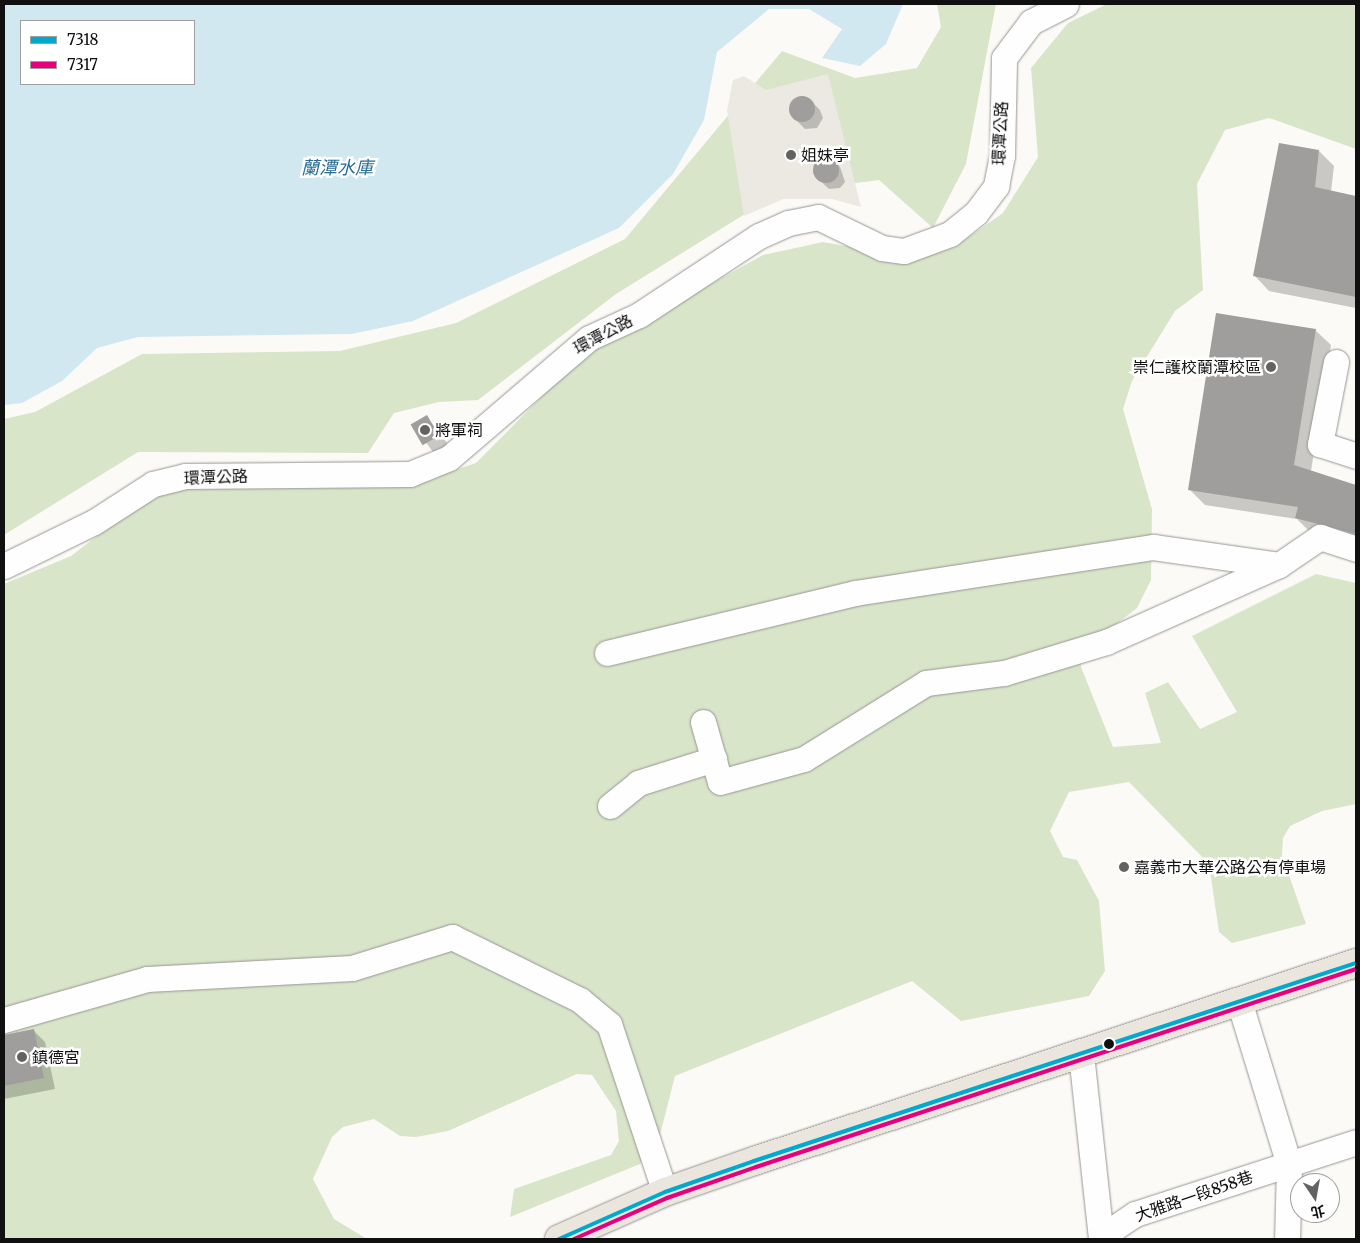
<!DOCTYPE html>
<meta charset="utf-8">
<style>
body{margin:0}
#map{position:relative;width:1360px;height:1243px;overflow:hidden;background:#fcfaf7;font-family:Merriweather,"Noto Sans TC",serif}
div>[style]{position:absolute}
.forest>*{inset:0;background:#d9e5c9}
.plaza>*{inset:0;background:#ece9e3}
.water>*{inset:0;background:#d1e8f1}
.shadow>*{inset:0;background:#0003}
.building>*{inset:0;background:#a09e9c;transform-origin:0 0}
.round{border-radius:50%}
.roads{filter:drop-shadow(0 0 1px #969594) drop-shadow(0 0 1px #969594)}
.minor>*{height:25px;margin:-12.5px;padding:0 12.5px;transform-origin:12.5px;border-radius:12.5px;background:#fffefe}
.major>*{height:28px;margin:-14px;padding:0 14px;transform-origin:14px;border-radius:14px;background:#ebe6dd}
.bus-1>*{height:4px;margin:-2px;padding:0 2px;transform-origin:2px;border-radius:2px;background:#00a9ce}
.bus-2>*{height:4px;margin:-2px;padding:0 2px;transform-origin:2px;border-radius:2px;background:#e5007d}
.dots>*{width:14px;height:14px;translate:-50% -50%;box-sizing:border-box;border:2px solid #fff;border-radius:50%}
span{translate:-50% -50%;white-space:nowrap;text-align:center;line-height:1.15;-webkit-text-stroke:5px #fff;paint-order:stroke}
.street-label{font-size:16px;color:#101010}
.poi-label{font-size:16px;color:#101010}
.left{translate:0 -50%;text-align:left}
.right{translate:-100% -50%;text-align:right}
.water-label{font-size:18px;color:#286b94;font-style:italic}
.frame{position:absolute;inset:0;border:5px solid #101010;pointer-events:none}
.legend{position:absolute;left:20px;top:20px;width:175px;height:65px;box-sizing:border-box;background:#fff;border:1px solid #9f9f9f;margin:0;padding:6px 9px;list-style:none;font-size:15px;color:#101010}
.legend li{display:flex;align-items:center;gap:10px;height:25px}
.legend b{width:25px;border:1px solid #9f9f9f}
.north{position:absolute;left:1290px;top:1173px;width:50px;height:50px;box-sizing:border-box;background:#fff;border:1px solid #9f9f9f;border-radius:50%;rotate:168deg;font-size:14px;font-weight:700;line-height:20px;text-align:center;color:#101010}
.north::after{content:'';display:block;margin:auto;width:18px;height:22px;background:#636261;clip-path:polygon(50% 0,100% 100%,50% 72%,0 100%)}
</style>
<div id="map">
<div class="forest">
<div style="clip-path:polygon(937px 4px,996px 4px,966px 164px,933px 228px,879px 180px,779px 193px,616px 294px,478px 400px,439px 402px,394px 413px,368px 453px,138px 452px,4px 535px,4px 419px,35px 412px,142px 354px,340px 351px,456px 323px,625px 239px,782px 51px,855px 78px,917px 68px,941px 27px)"></div>
<div style="clip-path:polygon(1107px 4px,1356px 4px,1356px 149px,1269px 118px,1225px 130px,1197px 184px,1203px 290px,1175px 311px,1132px 381px,1123px 409px,1152px 509px,1151px 580px,1137px 608px,1081px 652px,1081px 667px,1113px 747px,1161px 743px,1145px 693px,1168px 682px,1200px 729px,1237px 712px,1192px 636px,1316px 574px,1356px 583px,1356px 804px,1322px 811px,1290px 826px,1283px 838px,1282px 855px,1306px 924px,1232px 943px,1219px 932px,1209px 864px,1129px 782px,1069px 792px,1050px 831px,1063px 857px,1077px 860px,1099px 901px,1105px 971px,1089px 996px,961px 1021px,912px 981px,675px 1076px,660px 1135px,640px 1164px,510px 1217px,514px 1189px,611px 1155px,619px 1141px,616px 1111px,592px 1075px,577px 1074px,448px 1131px,416px 1137px,400px 1136px,374px 1119px,343px 1127px,332px 1137px,313px 1179px,334px 1219px,367px 1239px,4px 1239px,4px 584px,71px 556px,158px 489px,421px 481px,476px 463px,583px 355px,763px 255px,823px 242px,912px 258px,953px 248px,1003px 213px,1038px 157px,1031px 68px,1068px 23px)"></div>
</div>
<div class="plaza">
<div style="clip-path:polygon(828px 74px,861px 207px,832px 199px,783px 199px,744px 216px,727px 110px,733px 80px,744px 76px,766px 90px)"></div>
</div>
<div class="water">
<div style="clip-path:polygon(evenodd,4px 4px,903px 4px,886px 44px,860px 66px,822px 58px,842px 29px,809px 9px,769px 9px,717px 52px,704px 120px,673px 174px,619px 228px,413px 321px,352px 334px,138px 337px,97px 348px,62px 381px,22px 403px,4px 405px,4px 4px,21px 21px,194px 21px,194px 84px,21px 84px,21px 21px)"></div>
</div>
<div class="shadow">
<div style="clip-path:polygon(797px 99px,812px 102px,820px 110px,823px 118px,817px 128px,805px 129px,792px 116px,791px 104px)"></div>
<div style="clip-path:polygon(1319px 151px,1334px 166px,1331px 192px,1356px 197px,1356px 308px,1269px 291px,1254px 275px)"></div>
<div style="clip-path:polygon(820px 159px,832px 159px,840px 167px,845px 182px,840px 188px,829px 189px,815px 176px,815px 165px)"></div>
<div style="clip-path:polygon(1315px 330px,1331px 345px,1311px 471px,1356px 487px,1356px 544px,1311px 533px,1297px 519px,1205px 505px,1189px 489px)"></div>
<div style="clip-path:polygon(427px 417px,454px 452px,439px 460px,413px 425px)"></div>
<div style="clip-path:polygon(34px 1031px,45px 1042px,55px 1089px,4px 1099px,4px 1037px)"></div>
</div>
<div class="building">
<div class="round" style="left:789px;top:96px;width:26px;height:26px"></div>
<div style="clip-path:polygon(1279px 143px,1319px 150px,1315px 187px,1356px 196px,1356px 297px,1253px 276px)"></div>
<div class="round" style="left:813px;top:157px;width:26px;height:26px"></div>
<div style="clip-path:polygon(1216px 313px,1316px 329px,1294px 465px,1356px 485px,1356px 534px,1295px 518px,1298px 507px,1188px 490px)"></div>
<div style="left:427px;top:415px;width:24px;height:19px;rotate:60deg"></div>
<div style="clip-path:polygon(34px 1029px,44px 1078px,4px 1086px,4px 1035px)"></div>
</div>
<div class="roads">
<div class="minor">
<div style="left:1336px;top:362px;width:84px;rotate:101deg"></div>
<div style="left:1320px;top:444px;width:38px;rotate:18deg"></div>
<div style="left:4px;top:566px;width:100px;rotate:-26.1deg"></div>
<div style="left:94px;top:522px;width:70px;rotate:-32.8deg"></div>
<div style="left:153px;top:484px;width:33px;rotate:-14deg"></div>
<div style="left:185px;top:476px;width:225px;rotate:-0.5deg"></div>
<div style="left:410px;top:474px;width:42px;rotate:-22.3deg"></div>
<div style="left:449px;top:458px;width:184px;rotate:-40.6deg"></div>
<div style="left:589px;top:338px;width:55px;rotate:-24.7deg"></div>
<div style="left:639px;top:315px;width:144px;rotate:-33.4deg"></div>
<div style="left:759px;top:236px;width:32px;rotate:-24deg"></div>
<div style="left:788px;top:223px;width:31px;rotate:-11deg"></div>
<div style="left:818px;top:217px;width:71px;rotate:25.8deg"></div>
<div style="left:882px;top:248px;width:22px;rotate:8deg"></div>
<div style="left:904px;top:251px;width:49px;rotate:-20.3deg"></div>
<div style="left:950px;top:234px;width:33px;rotate:-39deg"></div>
<div style="left:976px;top:213px;width:34px;rotate:-53deg"></div>
<div style="left:996px;top:186px;width:31px;rotate:-79deg"></div>
<div style="left:1002px;top:156px;width:98px;rotate:-88.8deg"></div>
<div style="left:1004px;top:58px;width:45px;rotate:-53.1deg"></div>
<div style="left:1031px;top:22px;width:39px;rotate:-27deg"></div>
<div style="left:607px;top:653px;width:255px;rotate:-13.6deg"></div>
<div style="left:855px;top:593px;width:302px;rotate:-8.8deg"></div>
<div style="left:1153px;top:547px;width:127px;rotate:8.1deg"></div>
<div style="left:1279px;top:565px;width:50px;rotate:-34.3deg"></div>
<div style="left:1320px;top:537px;width:38px;rotate:18deg"></div>
<div style="left:703px;top:722px;width:62px;rotate:74.2deg"></div>
<div style="left:720px;top:782px;width:87px;rotate:-15.3deg"></div>
<div style="left:804px;top:759px;width:144px;rotate:-31.9deg"></div>
<div style="left:926px;top:683px;width:79px;rotate:-7.3deg"></div>
<div style="left:1004px;top:673px;width:107px;rotate:-16.9deg"></div>
<div style="left:1106px;top:642px;width:189px;rotate:-24deg"></div>
<div style="left:610px;top:806px;width:36px;rotate:-39deg"></div>
<div style="left:638px;top:783px;width:80px;rotate:-17.5deg"></div>
<div style="left:1239px;top:1001px;width:171px;rotate:73deg"></div>
<div style="left:1289px;top:1165px;width:74px;rotate:91.5deg"></div>
<div style="left:4px;top:1020px;width:149px;rotate:-16deg"></div>
<div style="left:147px;top:979px;width:205px;rotate:-3.1deg"></div>
<div style="left:352px;top:968px;width:105px;rotate:-17.2deg"></div>
<div style="left:452px;top:937px;width:143px;rotate:26.2deg"></div>
<div style="left:580px;top:1000px;width:38px;rotate:40deg"></div>
<div style="left:609px;top:1024px;width:177px;rotate:71.6deg"></div>
<div style="left:1081px;top:1054px;width:186px;rotate:83.8deg"></div>
<div style="left:1108px;top:1239px;width:13px;rotate:-61deg"></div>
<div style="left:1114px;top:1228px;width:25px;rotate:-34deg"></div>
<div style="left:1135px;top:1214px;width:232px;rotate:-18deg"></div>
</div>
<div class="major">
<div style="left:559px;top:1239px;width:116px;rotate:-23.9deg"></div>
<div style="left:665px;top:1192px;width:94px;rotate:-19.2deg"></div>
<div style="left:754px;top:1161px;width:634px;rotate:-18.21deg"></div>
</div>
</div>
<div class="bus-1">
<div style="left:559px;top:1239px;width:116px;rotate:-23.9deg"></div>
<div style="left:665px;top:1192px;width:94px;rotate:-19.2deg"></div>
<div style="left:754px;top:1161px;width:634px;rotate:-18.21deg"></div>
</div>
<div class="bus-2">
<div style="left:574px;top:1239px;width:102px;rotate:-23.8deg"></div>
<div style="left:667px;top:1198px;width:94px;rotate:-19.2deg"></div>
<div style="left:756px;top:1167px;width:632px;rotate:-18.26deg"></div>
</div>
<div class="dots">
<div style="left:791px;top:155px;background:#636261"></div>
<div style="left:1271px;top:367px;background:#636261"></div>
<div style="left:425px;top:430px;background:#636261"></div>
<div style="left:1124px;top:867px;background:#636261"></div>
<div style="left:1109px;top:1044px;background:#101010"></div>
<div style="left:22px;top:1057px;background:#636261"></div>
</div>
<div class="street-label">
<span style="left:1000px;top:133px;rotate:-87deg">環潭公路</span>
<span style="left:603px;top:334px;rotate:-28deg">環潭公路</span>
<span style="left:216px;top:477px;rotate:-2deg">環潭公路</span>
<span style="left:1194px;top:1196px;rotate:-19deg">大雅路一段858巷</span>
</div>
<div class="poi-label">
<span class="left" style="left:801px;top:155px">姐妹亭</span>
<span class="right" style="left:1261px;top:367px">崇仁護校蘭潭校區</span>
<span class="left" style="left:435px;top:430px">將軍祠</span>
<span class="left" style="left:1134px;top:867px">嘉義市大華公路公有停車場</span>
<span class="left" style="left:32px;top:1057px">鎮德宮</span>
</div>
<div class="water-label">
<span style="left:337px;top:168px">蘭潭水庫</span>
</div>
<div class="frame"></div>
<ul class="legend">
<li><b style="height:6px;background:#00a9ce"></b>7318</li>
<li><b style="height:6px;background:#e5007d"></b>7317</li>
</ul>
<div class="north">北</div>
</div>
